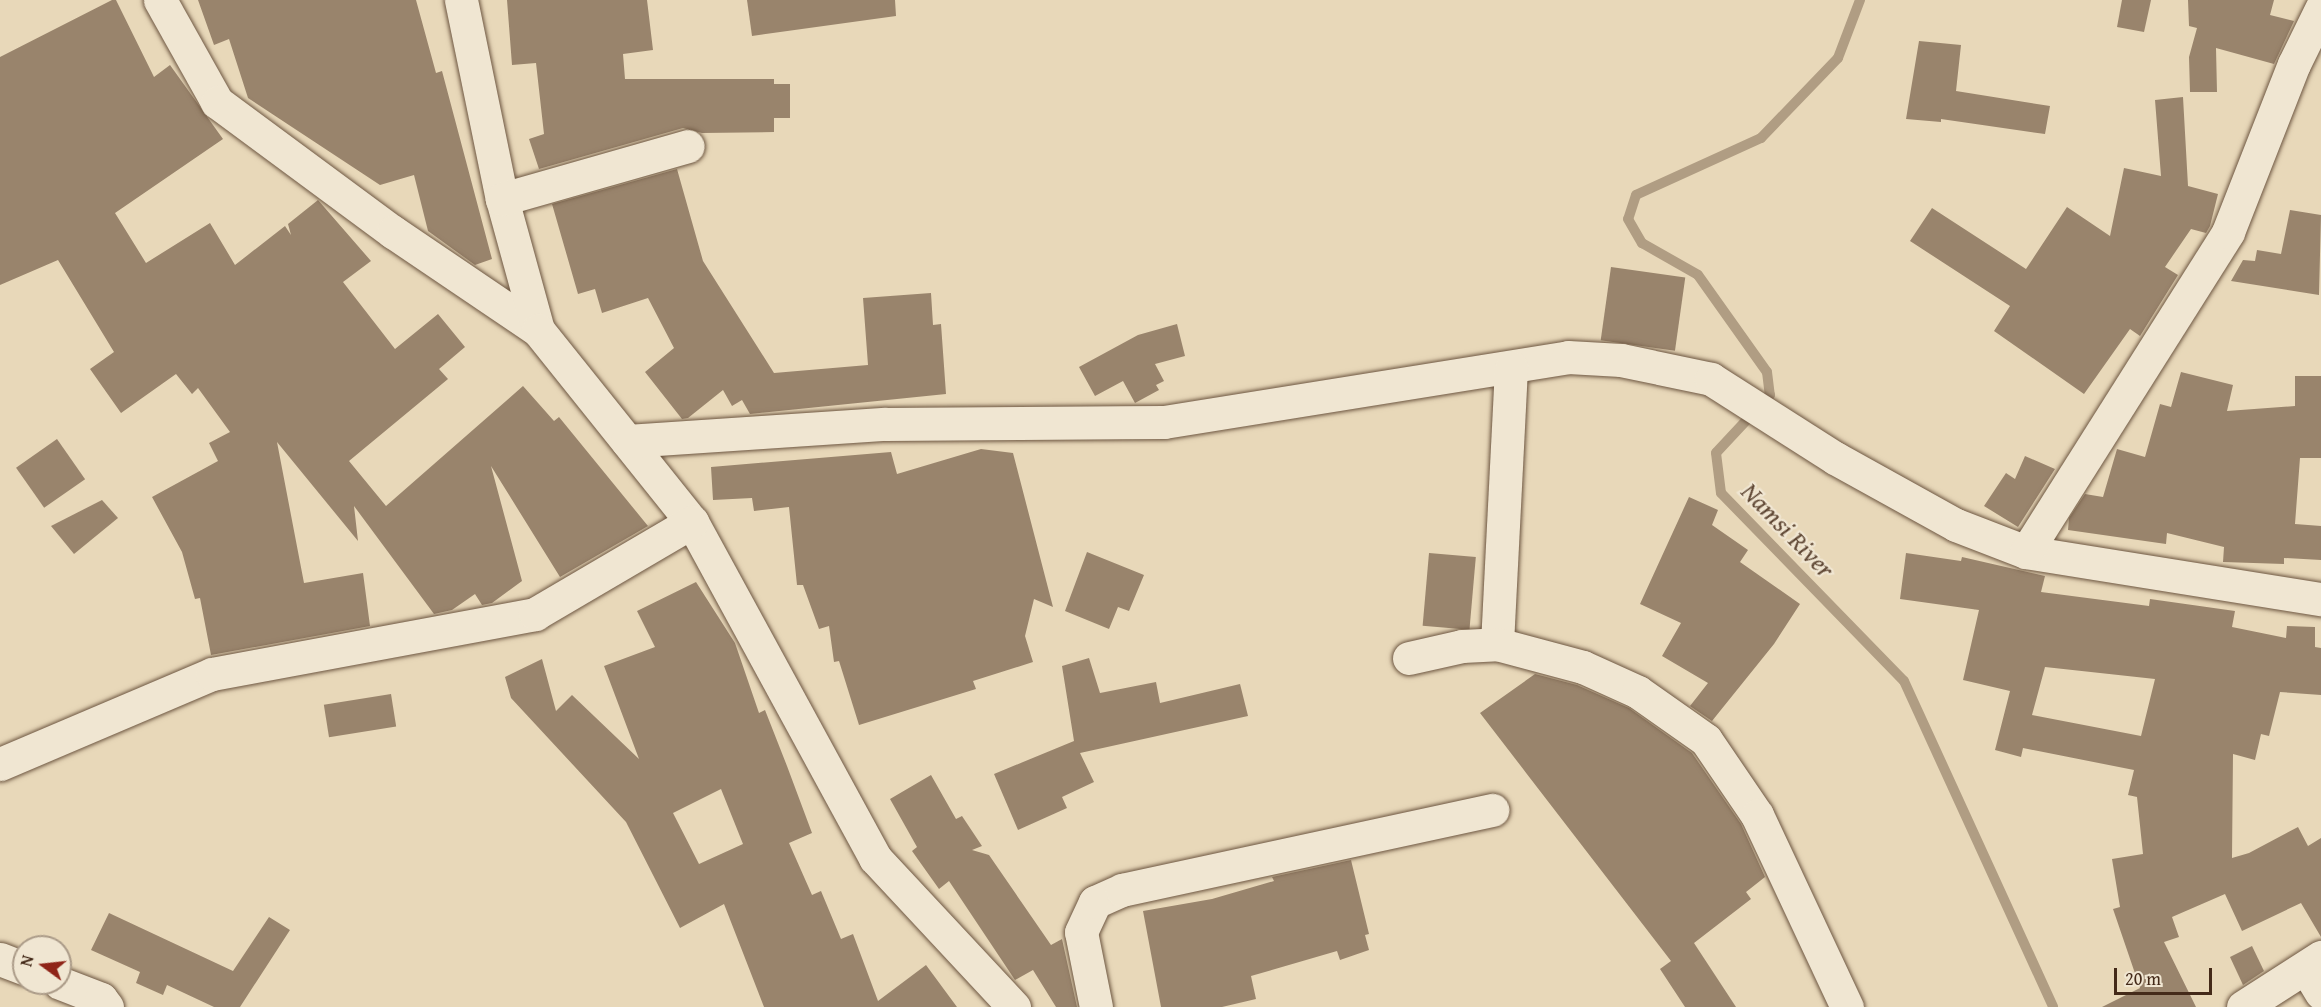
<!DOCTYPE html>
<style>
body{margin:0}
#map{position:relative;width:2321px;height:1007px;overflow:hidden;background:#e8d8b9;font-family:"Gentium Book Plus",serif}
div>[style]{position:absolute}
.stream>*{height:10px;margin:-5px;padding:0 5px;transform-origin:5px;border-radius:5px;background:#b09d83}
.building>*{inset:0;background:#99846c;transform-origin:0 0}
.roads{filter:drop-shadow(0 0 2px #6d5641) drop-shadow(0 0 2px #6d5641)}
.minor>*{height:33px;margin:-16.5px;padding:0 16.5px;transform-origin:16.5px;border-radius:16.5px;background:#f0e6d2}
span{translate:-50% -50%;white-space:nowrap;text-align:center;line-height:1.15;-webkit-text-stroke:4.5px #f0e6d2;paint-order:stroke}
.water-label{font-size:26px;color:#5f4734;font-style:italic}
.north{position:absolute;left:12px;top:935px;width:60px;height:60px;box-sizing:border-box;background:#f0e6d2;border:2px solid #ab9b88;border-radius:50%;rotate:285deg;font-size:16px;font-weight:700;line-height:24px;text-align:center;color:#442a19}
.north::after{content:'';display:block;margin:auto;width:21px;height:27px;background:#8f2418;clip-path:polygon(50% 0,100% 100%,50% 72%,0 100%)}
.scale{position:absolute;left:2114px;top:968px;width:98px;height:27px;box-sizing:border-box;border:3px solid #442a19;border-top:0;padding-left:8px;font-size:18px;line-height:21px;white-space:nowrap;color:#442a19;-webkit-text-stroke:4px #f0e6d2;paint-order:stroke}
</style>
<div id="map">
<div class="stream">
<div style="left:1860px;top:0;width:62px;rotate:110.8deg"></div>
<div style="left:1838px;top:58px;width:111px;rotate:133.9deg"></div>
<div style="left:1761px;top:138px;width:137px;rotate:155.5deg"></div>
<div style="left:1636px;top:195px;width:25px;rotate:108deg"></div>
<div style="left:1628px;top:219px;width:28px;rotate:60deg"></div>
<div style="left:1642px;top:243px;width:64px;rotate:29.7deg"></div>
<div style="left:1698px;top:275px;width:119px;rotate:54.6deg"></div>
<div style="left:1767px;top:372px;width:23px;rotate:83deg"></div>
<div style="left:1770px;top:395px;width:79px;rotate:133deg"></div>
<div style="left:1716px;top:453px;width:40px;rotate:82.9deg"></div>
<div style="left:1721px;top:493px;width:262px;rotate:45.8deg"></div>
<div style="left:1904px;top:681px;width:358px;rotate:65.4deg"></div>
</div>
<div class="building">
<div style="clip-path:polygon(112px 0,116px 0,154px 77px,170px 65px,223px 139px,115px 213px,146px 263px,210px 223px,235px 265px,285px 226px,291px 235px,288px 224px,318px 200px,371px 261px,343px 282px,395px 349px,438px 314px,465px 347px,439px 369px,448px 379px,349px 461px,386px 506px,523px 386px,554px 421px,559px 417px,648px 526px,560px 577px,491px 466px,522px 581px,492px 603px,482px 605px,475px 594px,452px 610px,434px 614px,354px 506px,358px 541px,277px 442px,304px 583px,363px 573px,370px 626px,211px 655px,200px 598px,195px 599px,182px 552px,152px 497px,218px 461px,209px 443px,230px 432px,198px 388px,192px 394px,176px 374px,121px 413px,90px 369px,114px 352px,58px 260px,0 285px,0 57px)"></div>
<div style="clip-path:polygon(198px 0,416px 0,436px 73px,442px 71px,492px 259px,475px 265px,428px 231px,414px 175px,380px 185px,248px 98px,229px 39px,214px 45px)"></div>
<div style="clip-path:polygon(507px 0,647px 0,653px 50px,623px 54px,625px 79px,774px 79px,774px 84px,790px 84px,790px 118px,774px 118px,774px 132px,702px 133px,683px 128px,539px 169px,529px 139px,544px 134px,536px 63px,512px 65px)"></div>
<div style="clip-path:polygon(747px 0,895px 0,896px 16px,752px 36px)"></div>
<div style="clip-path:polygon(2122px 0,2151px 0,2144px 32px,2117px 27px)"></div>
<div style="clip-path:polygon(2188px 0,2274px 0,2270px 15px,2294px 21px,2274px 64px,2216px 48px,2217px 92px,2190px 92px,2189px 57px,2197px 28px,2189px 26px)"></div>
<div style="clip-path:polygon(1919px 41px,1961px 45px,1956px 91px,2050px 106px,2045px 134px,1941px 119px,1941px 122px,1906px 119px)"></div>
<div style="clip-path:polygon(2183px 97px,2188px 186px,2218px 194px,2210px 226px,2206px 233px,2191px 229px,2165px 267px,2178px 275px,2140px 336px,2130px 329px,2084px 394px,1994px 331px,2010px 306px,1910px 241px,1932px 208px,2026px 269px,2067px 207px,2110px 236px,2124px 168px,2161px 176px,2155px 100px)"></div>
<div style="clip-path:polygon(677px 169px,703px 261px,774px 373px,868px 365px,863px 298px,931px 293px,933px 325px,941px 324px,946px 394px,750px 414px,742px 400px,732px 406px,723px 390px,688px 418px,682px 419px,645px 372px,674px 348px,648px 298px,602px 313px,595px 289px,578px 294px,552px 204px)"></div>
<div style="clip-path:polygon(2290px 210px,2321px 215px,2319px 295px,2231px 281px,2243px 260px,2255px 261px,2257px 250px,2281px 254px)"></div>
<div style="left:1611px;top:267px;width:75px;height:74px;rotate:8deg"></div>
<div style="clip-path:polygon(1177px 324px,1185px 356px,1155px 364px,1164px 381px,1156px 385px,1159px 390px,1135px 403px,1123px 381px,1095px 396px,1079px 367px,1138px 335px)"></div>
<div style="clip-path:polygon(2181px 372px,2233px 385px,2227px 411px,2295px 406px,2295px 376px,2321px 376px,2321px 458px,2300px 458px,2295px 524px,2321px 526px,2321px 560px,2284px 558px,2284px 564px,2223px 562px,2224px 547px,2167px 533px,2166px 544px,2068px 530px,2069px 518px,2085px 494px,2103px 497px,2117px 449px,2145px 457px,2160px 404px,2171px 407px)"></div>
<div style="left:57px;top:439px;width:49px;height:50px;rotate:55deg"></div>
<div style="clip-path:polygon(981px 449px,1013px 453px,1053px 607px,1034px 599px,1025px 636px,1033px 662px,973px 681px,976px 689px,859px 725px,839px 661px,834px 662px,829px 626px,819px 629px,803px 585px,797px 585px,789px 507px,754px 511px,752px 498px,713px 500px,711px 467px,891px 452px,897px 474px)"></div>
<div style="clip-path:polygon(2025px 456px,2055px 469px,2018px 527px,1984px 506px,2006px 473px,2015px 479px)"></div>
<div style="clip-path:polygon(1689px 497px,1718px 510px,1712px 525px,1748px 550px,1740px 562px,1800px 604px,1774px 644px,1712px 721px,1690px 706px,1708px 683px,1662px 656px,1681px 623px,1640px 604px)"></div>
<div style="clip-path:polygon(102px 500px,118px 518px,74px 554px,51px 526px)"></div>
<div style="clip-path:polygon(1087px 552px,1144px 575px,1129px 611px,1118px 607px,1109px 629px,1065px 611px)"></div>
<div style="left:1429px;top:553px;width:47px;height:73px;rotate:5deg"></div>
<div style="clip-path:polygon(evenodd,1906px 553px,1961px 561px,1962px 557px,2045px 576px,2041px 592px,2149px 606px,2150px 599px,2235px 611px,2232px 627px,2286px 638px,2287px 626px,2315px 627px,2315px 647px,2321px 648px,2321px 695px,2280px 692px,2269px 736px,2261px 734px,2255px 760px,2233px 754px,2232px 858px,2249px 853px,2298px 827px,2308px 846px,2321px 838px,2321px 937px,2301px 903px,2242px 931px,2225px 894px,2172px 917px,2179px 937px,2164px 942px,2196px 1007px,2102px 1007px,2140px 988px,2113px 909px,2120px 907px,2112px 859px,2143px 854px,2137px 797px,2128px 795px,2134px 770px,2023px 748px,2021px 757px,1995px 750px,2010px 691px,1963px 680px,1979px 610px,1900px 599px,1906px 553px,2045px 667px,2155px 679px,2141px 736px,2032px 715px,2045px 667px)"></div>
<div style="clip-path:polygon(evenodd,696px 582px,735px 643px,759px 713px,765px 710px,787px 766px,812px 833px,789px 843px,812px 895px,821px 891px,841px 939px,853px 934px,878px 1001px,926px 965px,957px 1007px,764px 1007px,724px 904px,680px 928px,626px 822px,511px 698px,505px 677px,542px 659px,556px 711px,572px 695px,639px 759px,604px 666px,655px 647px,637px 611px,696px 582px,721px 789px,743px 844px,699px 864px,673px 813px,721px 789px)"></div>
<div style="clip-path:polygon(1089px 658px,1100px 693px,1156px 682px,1160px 703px,1240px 684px,1248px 716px,1080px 753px,1094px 782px,1062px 797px,1067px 808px,1018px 830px,994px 774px,1074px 741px,1062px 666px)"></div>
<div style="clip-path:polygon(1535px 674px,1577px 685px,1629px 708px,1692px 753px,1741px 824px,1765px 877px,1746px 892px,1751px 899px,1694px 943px,1736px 1007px,1685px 1007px,1660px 969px,1671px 961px,1480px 713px)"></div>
<div style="left:391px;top:694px;width:33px;height:68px;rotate:81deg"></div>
<div style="clip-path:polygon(931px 775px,956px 819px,962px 816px,982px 846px,972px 850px,989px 855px,1051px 945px,1062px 939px,1077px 1007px,1056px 1007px,1033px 970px,1015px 980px,949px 881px,939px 889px,912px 851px,917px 847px,890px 799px)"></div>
<div style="clip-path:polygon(1351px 860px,1369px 934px,1365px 935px,1369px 950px,1340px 960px,1337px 951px,1251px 976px,1256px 999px,1222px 1007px,1161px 1007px,1143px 911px,1212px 899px,1274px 881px,1272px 877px)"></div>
<div style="clip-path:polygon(109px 913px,233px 971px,269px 917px,290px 930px,240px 1007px,214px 1007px,167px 985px,163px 995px,136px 983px,140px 972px,91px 950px)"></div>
<div style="clip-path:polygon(2252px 946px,2264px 971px,2243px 985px,2230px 957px)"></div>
</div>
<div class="roads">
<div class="minor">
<div style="left:160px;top:0;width:117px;rotate:60.8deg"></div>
<div style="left:217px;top:102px;width:219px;rotate:36.5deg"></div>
<div style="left:393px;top:232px;width:175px;rotate:34.1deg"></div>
<div style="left:461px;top:0;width:203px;rotate:78.4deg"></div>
<div style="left:502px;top:199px;width:136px;rotate:74.6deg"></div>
<div style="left:538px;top:330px;width:246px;rotate:51.3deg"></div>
<div style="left:692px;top:522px;width:383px;rotate:61.4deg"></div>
<div style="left:875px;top:858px;width:204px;rotate:47deg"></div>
<div style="left:502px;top:199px;width:193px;rotate:-15.9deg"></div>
<div style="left:627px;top:441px;width:259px;rotate:-3.8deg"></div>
<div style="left:885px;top:424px;width:279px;rotate:-0.4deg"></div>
<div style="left:1164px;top:422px;width:409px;rotate:-9.1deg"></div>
<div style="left:1568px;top:357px;width:53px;rotate:3.2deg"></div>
<div style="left:1621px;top:360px;width:92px;rotate:11.9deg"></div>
<div style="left:1711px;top:379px;width:147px;rotate:32.5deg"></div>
<div style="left:1835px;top:458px;width:138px;rotate:29deg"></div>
<div style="left:1956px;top:525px;width:75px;rotate:21.1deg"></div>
<div style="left:2026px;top:552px;width:299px;rotate:9.1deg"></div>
<div style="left:2026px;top:552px;width:378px;rotate:-57.7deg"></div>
<div style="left:2228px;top:232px;width:180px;rotate:-68.6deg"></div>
<div style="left:2294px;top:64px;width:61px;rotate:-63.9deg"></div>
<div style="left:1497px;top:644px;width:277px;rotate:-87.1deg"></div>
<div style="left:1409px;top:658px;width:54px;rotate:-12.8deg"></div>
<div style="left:1462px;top:646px;width:35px;rotate:-3deg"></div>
<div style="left:1497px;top:644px;width:89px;rotate:15deg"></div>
<div style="left:1583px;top:667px;width:60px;rotate:24.4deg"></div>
<div style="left:1638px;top:692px;width:83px;rotate:35.2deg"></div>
<div style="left:1706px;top:740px;width:91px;rotate:55.8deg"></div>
<div style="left:1757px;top:815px;width:212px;rotate:64.9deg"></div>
<div style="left:0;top:764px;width:230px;rotate:-23deg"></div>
<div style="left:212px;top:674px;width:329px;rotate:-10.5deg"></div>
<div style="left:535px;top:614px;width:182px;rotate:-30.4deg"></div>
<div style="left:0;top:959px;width:26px;rotate:21deg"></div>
<div style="left:2306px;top:968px;width:29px;rotate:59deg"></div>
<div style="left:60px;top:983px;width:44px;rotate:21.3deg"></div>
<div style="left:101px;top:999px;width:10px;rotate:53deg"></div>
<div style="left:1096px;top:1007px;width:76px;rotate:-101.3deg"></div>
<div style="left:1081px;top:932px;width:33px;rotate:-65deg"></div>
<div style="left:1095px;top:902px;width:30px;rotate:-24deg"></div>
<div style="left:1122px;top:890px;width:379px;rotate:-12.2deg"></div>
<div style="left:2243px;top:1007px;width:93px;rotate:-32.7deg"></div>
</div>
</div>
<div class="water-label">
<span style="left:1788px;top:530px;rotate:46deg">Namsi River</span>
</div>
<div class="north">N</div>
<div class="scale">20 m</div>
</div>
